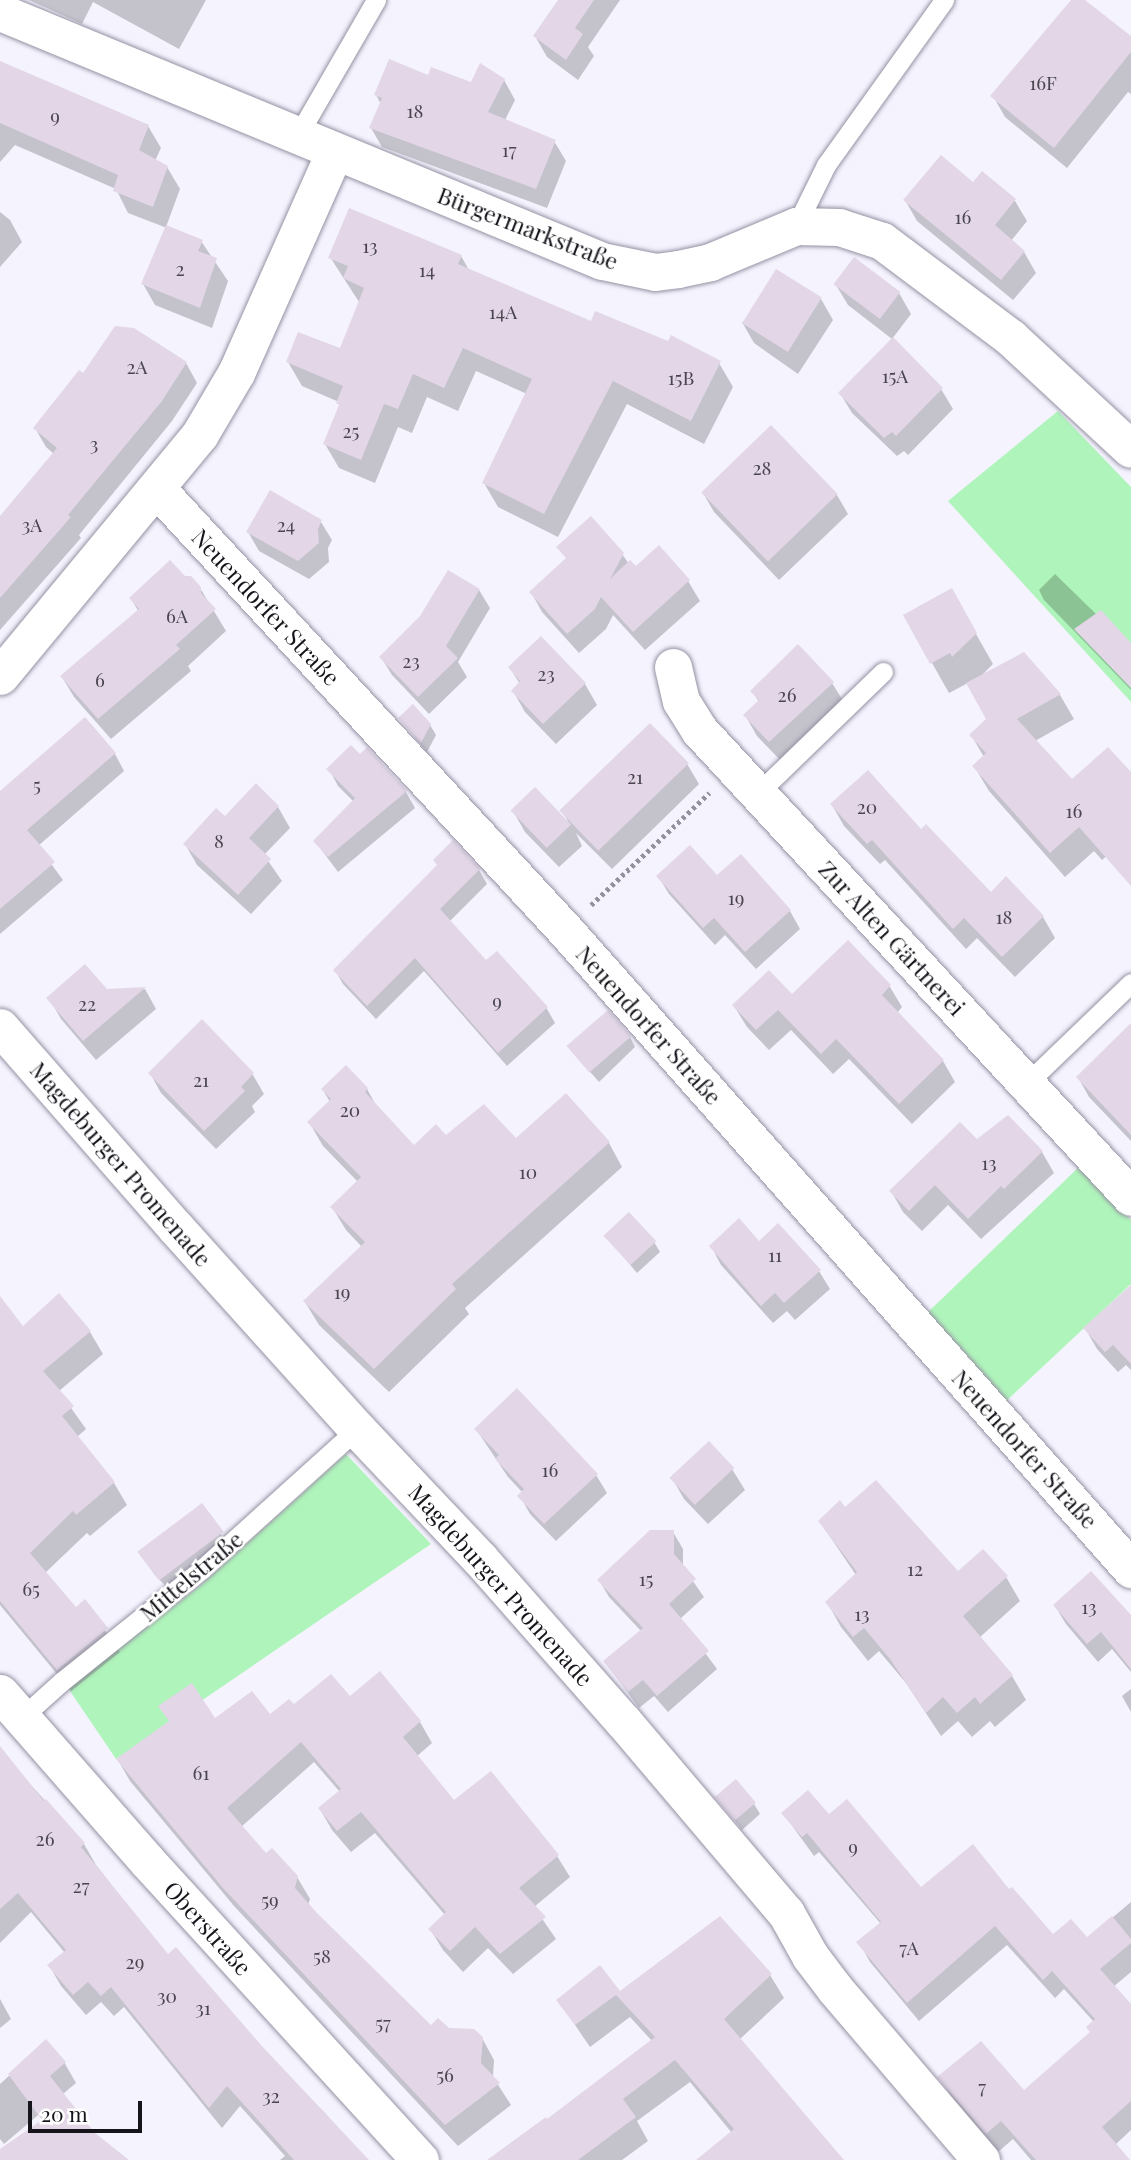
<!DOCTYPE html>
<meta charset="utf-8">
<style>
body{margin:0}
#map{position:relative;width:1131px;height:2160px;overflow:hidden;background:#f5f3fe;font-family:"Playfair Display",serif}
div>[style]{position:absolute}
.green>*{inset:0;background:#aff4bb}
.shadow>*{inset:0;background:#0003}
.building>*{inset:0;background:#e2d6e7;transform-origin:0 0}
.path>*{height:4.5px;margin-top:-2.25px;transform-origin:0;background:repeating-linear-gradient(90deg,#93919a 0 3.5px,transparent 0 7px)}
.roads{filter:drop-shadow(0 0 2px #9691a3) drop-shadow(0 0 2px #9691a3)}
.lane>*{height:19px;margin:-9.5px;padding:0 9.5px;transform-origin:9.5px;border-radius:9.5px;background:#fff}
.street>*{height:37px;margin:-18.5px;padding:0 18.5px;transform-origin:18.5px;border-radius:18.5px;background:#fff}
span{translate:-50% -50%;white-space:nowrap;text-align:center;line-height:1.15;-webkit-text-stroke:5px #fff;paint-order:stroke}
.number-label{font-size:19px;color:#4a454f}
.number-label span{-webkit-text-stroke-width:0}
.street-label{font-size:23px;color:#17151c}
.scale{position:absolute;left:28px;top:2101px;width:114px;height:32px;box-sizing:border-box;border:4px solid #17151c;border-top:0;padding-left:9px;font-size:21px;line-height:24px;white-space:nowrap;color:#17151c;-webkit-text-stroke:5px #fff;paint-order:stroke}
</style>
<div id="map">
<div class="green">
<div style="clip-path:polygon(1058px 411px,1131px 487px,1131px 702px,948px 501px)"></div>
<div style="clip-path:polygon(1080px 1166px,1131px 1220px,1131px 1284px,1004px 1403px,925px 1315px)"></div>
<div style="clip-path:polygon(346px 1454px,431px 1544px,116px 1759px,68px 1688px,201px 1585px)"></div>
</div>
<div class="shadow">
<div style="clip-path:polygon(29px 0,206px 0,179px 49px,93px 2px,82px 24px)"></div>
<div style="clip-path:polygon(560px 0,620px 0,588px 47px,594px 56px,578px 80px,547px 57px,535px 36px)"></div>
<div style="clip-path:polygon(1073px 0,1082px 0,1131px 38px,1131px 94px,1128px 92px,1067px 168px,1005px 117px,993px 96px)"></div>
<div style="clip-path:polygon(0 62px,148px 126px,161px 148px,155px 161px,167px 167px,180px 189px,166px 227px,201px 241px,228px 281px,212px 328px,155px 305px,143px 284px,167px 228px,128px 213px,116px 189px,15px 145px,0 162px)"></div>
<div style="clip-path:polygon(504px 80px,515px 100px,505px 120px,554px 141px,566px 161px,547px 208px,382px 147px,371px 128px,381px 104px,376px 95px)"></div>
<div style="clip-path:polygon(973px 184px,1015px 201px,1027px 221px,1011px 241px,1024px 252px,1036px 273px,1013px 300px,917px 221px,905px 200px)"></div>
<div style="clip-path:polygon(0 212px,10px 220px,22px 242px,0 267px)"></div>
<div style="clip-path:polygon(461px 256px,469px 270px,592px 324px,719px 363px,733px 387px,704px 444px,627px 404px,558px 537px,498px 507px,484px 483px,527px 394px,476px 371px,458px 411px,427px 397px,412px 433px,398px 427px,375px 483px,339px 468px,325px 444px,340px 407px,339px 402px,302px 386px,288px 362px,341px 350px,359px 302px,330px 257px)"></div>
<div style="clip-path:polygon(836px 285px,899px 293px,911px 314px,892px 339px,848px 305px)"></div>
<div style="clip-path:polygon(821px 299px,833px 320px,798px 374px,754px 343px,742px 322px)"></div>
<div style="clip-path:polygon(186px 363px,197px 383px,172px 421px,79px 535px,81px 538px,0 630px,0 519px,54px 454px,46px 447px,35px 428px,84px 375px)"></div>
<div style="clip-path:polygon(941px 389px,953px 409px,908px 455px,904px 451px,897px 456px,852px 413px,840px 393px)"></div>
<div style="clip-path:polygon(703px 493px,837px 495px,848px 514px,779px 580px,714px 512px)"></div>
<div style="clip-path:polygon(321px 522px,332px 540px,328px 548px,329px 562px,309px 579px,259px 551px,248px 532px)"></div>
<div style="clip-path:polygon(622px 554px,629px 564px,636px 568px,688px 581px,700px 601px,645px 650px,613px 615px,606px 629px,579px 653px,542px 612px,531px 592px,567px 559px)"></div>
<div style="clip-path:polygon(1055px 574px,1131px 648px,1131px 690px,1044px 600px,1039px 590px)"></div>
<div style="clip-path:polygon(184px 578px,200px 588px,226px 631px,188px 666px,191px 671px,111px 739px,74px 697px,62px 677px,139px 612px,131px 599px)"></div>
<div style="clip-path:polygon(479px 590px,490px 608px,458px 662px,467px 677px,429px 714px,392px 675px,381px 657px)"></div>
<div style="clip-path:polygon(967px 618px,993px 664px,982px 675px,1024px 654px,1060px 695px,1074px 719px,1035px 741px,1072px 781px,1131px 775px,1131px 834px,1102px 860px,1094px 851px,1065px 877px,989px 791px,974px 766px,984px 757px,971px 735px,988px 720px,968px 683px,949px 693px,932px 663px)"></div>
<div style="clip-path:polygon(510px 668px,585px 684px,597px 705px,556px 744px,525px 712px,513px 691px,520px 684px)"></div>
<div style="clip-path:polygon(832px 683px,845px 704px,782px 762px,757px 736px,745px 715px,759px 702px,752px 691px)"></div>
<div style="clip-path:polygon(400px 719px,430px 725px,436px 735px,427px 752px)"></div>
<div style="clip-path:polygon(115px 754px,124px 771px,38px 846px,63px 880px,0 934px,0 793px)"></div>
<div style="clip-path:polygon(687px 764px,699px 784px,612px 869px,576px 833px,582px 846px,559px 867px,525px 832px,513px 811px,568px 821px,562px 811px)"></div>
<div style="clip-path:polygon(329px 769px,406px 792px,415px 808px,338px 872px,315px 841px,354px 802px,338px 786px)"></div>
<div style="clip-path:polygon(832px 805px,921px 831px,990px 894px,1006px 879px,1043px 917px,1055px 938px,1015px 977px,977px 938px,966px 949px,885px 860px,880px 864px,844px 826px)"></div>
<div style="clip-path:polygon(278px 807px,290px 828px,264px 855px,282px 881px,251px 914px,197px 865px,185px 844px,225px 819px)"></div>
<div style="clip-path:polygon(453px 843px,479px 870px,487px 884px,449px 922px,486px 963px,497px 953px,547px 1009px,555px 1023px,507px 1066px,424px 971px,376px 1019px,343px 984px,335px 970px,438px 866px)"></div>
<div style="clip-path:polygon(658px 876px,790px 911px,800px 929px,756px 969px,725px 935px,715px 945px,669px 894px)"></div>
<div style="clip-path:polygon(848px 943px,890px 987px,902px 1007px,897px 1013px,943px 1061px,955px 1082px,912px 1124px,849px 1059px,833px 1074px,791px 1030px,769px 1050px,747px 1027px,734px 1006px,792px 996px)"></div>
<div style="clip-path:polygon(145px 989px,156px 1009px,96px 1060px,61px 1019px,49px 998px)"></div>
<div style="clip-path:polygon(202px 1022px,253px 1075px,264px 1094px,252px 1106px,255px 1112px,216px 1149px,161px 1093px,150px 1073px)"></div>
<div style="clip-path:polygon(1131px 1026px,1131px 1141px,1089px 1097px,1078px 1077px)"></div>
<div style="clip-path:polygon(630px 1037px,635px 1047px,599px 1082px,570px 1049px)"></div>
<div style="clip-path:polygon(367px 1089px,378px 1109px,414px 1147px,516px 1140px,566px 1096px,609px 1143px,622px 1167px,465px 1308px,469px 1314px,389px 1392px,319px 1325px,305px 1302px,362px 1247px,346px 1230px,332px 1207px,358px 1182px,323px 1146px,309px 1122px,330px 1102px,323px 1090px)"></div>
<div style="clip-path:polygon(1008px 1117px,1042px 1152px,1054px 1173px,981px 1239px,948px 1205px,922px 1231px,903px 1212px,891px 1191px,977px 1142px)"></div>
<div style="clip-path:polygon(606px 1236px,654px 1242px,660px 1252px,637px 1273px)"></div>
<div style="clip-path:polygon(759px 1243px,819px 1271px,830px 1289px,795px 1320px,787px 1311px,773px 1323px,721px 1265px,711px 1246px)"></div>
<div style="clip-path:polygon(59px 1296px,90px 1332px,103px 1354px,59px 1391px,86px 1429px,77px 1437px,114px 1483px,127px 1505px,90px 1536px,87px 1533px,45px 1573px,76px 1609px,85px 1602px,120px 1652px,71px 1691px,0 1605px,0 1299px,22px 1329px)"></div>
<div style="clip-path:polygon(1131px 1309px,1131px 1370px,1126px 1365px,1118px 1372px,1097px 1349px,1085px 1328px)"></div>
<div style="clip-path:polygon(476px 1429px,596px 1475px,607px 1493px,556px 1541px,530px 1514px,520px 1496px,523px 1493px,508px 1477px)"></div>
<div style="clip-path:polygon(732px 1469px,745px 1490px,708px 1524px,684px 1499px,672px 1478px)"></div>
<div style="clip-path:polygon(201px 1506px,234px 1553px,179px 1600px,154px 1574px,143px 1555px)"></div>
<div style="clip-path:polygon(844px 1510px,958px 1574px,1006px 1577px,1020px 1601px,979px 1638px,1012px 1676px,1026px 1700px,995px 1727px,990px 1721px,972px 1737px,958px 1721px,941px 1736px,906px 1683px,879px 1651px,868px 1661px,841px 1627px,827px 1602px,856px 1575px,820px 1522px)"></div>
<div style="clip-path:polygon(673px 1532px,683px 1549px,683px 1567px,704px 1597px,680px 1619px,717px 1669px,668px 1712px,654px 1696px,639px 1708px,605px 1662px,641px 1631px,609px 1597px,599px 1580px)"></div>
<div style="clip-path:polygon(1055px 1606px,1131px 1619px,1131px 1672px,1112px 1649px,1098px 1662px,1066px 1624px)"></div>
<div style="clip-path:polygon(1131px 1689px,1131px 1712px,1122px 1696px)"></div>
<div style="clip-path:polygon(350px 1699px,420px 1722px,432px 1743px,416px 1757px,453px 1802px,557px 1856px,570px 1877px,534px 1907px,556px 1939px,513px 1974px,488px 1948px,463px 1972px,443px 1950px,430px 1929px,445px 1915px,375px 1833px,351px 1852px,332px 1830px,320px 1809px,340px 1792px,314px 1762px,241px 1827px,266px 1855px,297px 1877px,310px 1899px,308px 1905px,431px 2028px,482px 2038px,494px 2060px,493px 2077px,511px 2105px,458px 2146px,234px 1906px,130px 1781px,118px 1760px,215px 1721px,269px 1716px,294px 1707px)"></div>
<div style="clip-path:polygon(13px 1765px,84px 1844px,96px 1865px,168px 1957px,324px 2112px,367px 2160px,280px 2160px,285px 2156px,240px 2106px,222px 2128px,124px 2007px,114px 2016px,101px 2002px,86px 2015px,61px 1986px,49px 1965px,65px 1953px,31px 1912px,0 1943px,0 1775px)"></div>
<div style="clip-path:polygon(718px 1798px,754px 1804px,760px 1814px,742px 1830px)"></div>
<div style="clip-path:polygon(783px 1813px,828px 1817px,921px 1889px,1009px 1891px,1053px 1937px,1087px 1939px,1131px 1902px,1131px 1972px,1113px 1987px,1131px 2007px,1131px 2130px,1115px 2145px,1128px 2160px,1031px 2160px,1013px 2139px,998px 2152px,951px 2096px,940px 2077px,1024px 2093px,1091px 2033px,1094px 2022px,1064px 1989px,1055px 1998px,1007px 1945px,919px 2021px,870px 1962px,859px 1942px,881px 1924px,819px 1852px,814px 1856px)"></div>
<div style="clip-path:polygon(770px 1975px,784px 1998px,739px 2040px,842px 2160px,701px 2160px,732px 2133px,690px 2082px,637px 2121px,648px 2141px,622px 2160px,490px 2160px,547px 2122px,652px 2041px,630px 2017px,590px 2047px,558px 2000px)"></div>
<div style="clip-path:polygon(0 1999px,11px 2019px,0 2028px)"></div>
<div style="clip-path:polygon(46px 2042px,64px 2062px,76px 2083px,4px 2144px,0 2139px,0 2084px)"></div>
</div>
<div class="building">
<div style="clip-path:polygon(558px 0,594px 0,575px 28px,583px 34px,566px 60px,533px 36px)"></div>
<div style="clip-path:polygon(1071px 0,1085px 0,1131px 36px,1131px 52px,1054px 148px,990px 96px)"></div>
<div style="clip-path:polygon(389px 59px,428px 75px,431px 67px,471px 82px,480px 63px,505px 79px,488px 112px,556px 140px,536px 189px,369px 128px,382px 98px,374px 95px)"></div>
<div style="clip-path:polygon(0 61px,149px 125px,139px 150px,168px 166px,153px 207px,113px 191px,118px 175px,0 123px)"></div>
<div style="clip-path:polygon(941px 155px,973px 182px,982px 171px,1016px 199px,995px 225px,1025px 251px,1001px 280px,903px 200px)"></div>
<div style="clip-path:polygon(349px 208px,462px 255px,458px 264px,591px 321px,595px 311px,668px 341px,671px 335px,721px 361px,691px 421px,613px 381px,544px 514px,482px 483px,532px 379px,463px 348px,444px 388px,413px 374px,398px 409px,384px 404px,361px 460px,323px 444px,339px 405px,336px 403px,343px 386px,286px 362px,298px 332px,340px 348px,364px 288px,343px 278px,348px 266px,328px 258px)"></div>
<div style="clip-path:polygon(166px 225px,203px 240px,198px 251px,217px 258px,200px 308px,141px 284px)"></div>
<div style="left:854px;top:257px;width:58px;height:34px;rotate:37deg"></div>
<div style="left:776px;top:269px;width:54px;height:64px;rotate:32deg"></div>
<div style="clip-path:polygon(115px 326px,134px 328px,187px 362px,162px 401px,68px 515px,71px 517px,0 598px,0 516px,57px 448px,33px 428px,79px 370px,83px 373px)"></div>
<div style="clip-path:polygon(893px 337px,943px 388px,896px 436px,892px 432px,884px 438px,838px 393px)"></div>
<div style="left:771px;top:425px;width:96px;height:97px;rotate:46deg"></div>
<div style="clip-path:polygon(270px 490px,322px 520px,318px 529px,319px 543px,298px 561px,246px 532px)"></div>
<div style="clip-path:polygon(591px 516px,624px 553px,610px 579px,630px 560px,636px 566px,659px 545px,690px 580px,633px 632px,601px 597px,595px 609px,567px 634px,529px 592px,566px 558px,556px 547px)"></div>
<div style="clip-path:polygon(170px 560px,185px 576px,191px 576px,201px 587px,201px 593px,216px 609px,176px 645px,180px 649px,98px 719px,60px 676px,139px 609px,129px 598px)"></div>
<div style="clip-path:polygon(448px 570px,480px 589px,446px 646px,458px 658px,418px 697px,379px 657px,420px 616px)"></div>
<div style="clip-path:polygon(952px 588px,977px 633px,952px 657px,950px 653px,930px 664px,903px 615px)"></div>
<div style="clip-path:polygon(1101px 610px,1131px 643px,1131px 688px,1074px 629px)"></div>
<div style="clip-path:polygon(541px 636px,586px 683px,543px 724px,511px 691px,520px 681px,508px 667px)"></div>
<div style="clip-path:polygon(798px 644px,834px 682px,769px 742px,743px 715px,759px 700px,750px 691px)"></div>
<div style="clip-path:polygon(1024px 652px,1061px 694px,1017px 719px,1072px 779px,1108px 747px,1131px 772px,1131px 886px,1079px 827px,1050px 853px,972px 766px,986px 753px,969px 735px,986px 719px,966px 683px)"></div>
<div style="clip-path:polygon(413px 704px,431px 724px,421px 743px,398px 718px)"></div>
<div style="clip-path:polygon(85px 717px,116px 753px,27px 830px,55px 862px,0 909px,0 791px)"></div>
<div style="left:650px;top:723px;width:56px;height:126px;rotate:46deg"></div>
<div style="clip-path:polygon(351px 745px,360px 754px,367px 747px,407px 791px,328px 857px,313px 841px,355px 798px,326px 769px)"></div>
<div style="clip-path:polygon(868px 770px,921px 829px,926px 824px,991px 892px,1006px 876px,1044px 916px,1002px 957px,964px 918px,953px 929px,872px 840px,867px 844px,830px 804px)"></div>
<div style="clip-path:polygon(256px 783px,279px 806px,249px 838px,271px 859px,238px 895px,183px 844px,216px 808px,225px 816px)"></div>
<div style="left:535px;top:787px;width:52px;height:34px;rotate:46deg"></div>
<div style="clip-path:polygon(453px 840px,480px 869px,440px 909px,486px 960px,497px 951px,548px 1007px,498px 1053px,415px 958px,367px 1006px,333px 970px,437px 865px,433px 860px)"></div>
<div style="clip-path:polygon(690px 845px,717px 875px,741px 854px,791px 910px,745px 952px,714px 918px,703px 928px,656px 876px)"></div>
<div style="clip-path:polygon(848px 940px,891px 985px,882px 995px,944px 1060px,899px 1104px,836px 1039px,821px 1054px,778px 1010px,756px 1030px,732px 1005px,769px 970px,792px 994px)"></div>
<div style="clip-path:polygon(85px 964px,107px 989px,146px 987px,83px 1041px,46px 998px)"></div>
<div style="left:608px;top:1010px;width:35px;height:55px;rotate:49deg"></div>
<div style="clip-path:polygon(202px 1019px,254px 1073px,241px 1087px,245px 1091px,204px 1131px,148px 1073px)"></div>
<div style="clip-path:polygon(1131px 1023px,1131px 1135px,1076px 1077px)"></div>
<div style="clip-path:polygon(346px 1065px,368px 1088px,365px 1092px,414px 1145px,436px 1124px,446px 1135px,484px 1104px,516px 1138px,566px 1093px,610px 1142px,452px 1284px,456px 1289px,374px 1369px,303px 1301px,365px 1242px,330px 1207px,361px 1177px,307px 1122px,331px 1099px,321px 1089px)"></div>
<div style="clip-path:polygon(1008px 1115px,1043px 1151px,1004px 1189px,1001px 1186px,968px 1219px,935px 1185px,909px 1211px,889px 1191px,960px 1122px,977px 1139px)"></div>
<div style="left:629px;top:1212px;width:40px;height:35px;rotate:47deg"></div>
<div style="clip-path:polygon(739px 1218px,759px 1241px,778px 1223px,821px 1270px,784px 1303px,775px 1293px,761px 1306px,709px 1246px)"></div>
<div style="clip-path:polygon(1131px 1285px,1131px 1364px,1113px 1345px,1105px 1352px,1083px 1328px)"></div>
<div style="clip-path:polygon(59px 1293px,91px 1331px,43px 1371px,74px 1406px,62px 1416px,115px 1482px,76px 1515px,73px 1511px,30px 1553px,76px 1607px,85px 1599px,108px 1628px,57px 1670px,0 1601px,0 1296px,23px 1326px)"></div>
<div style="clip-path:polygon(517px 1388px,598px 1474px,544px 1524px,517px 1496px,524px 1489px,495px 1459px,499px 1455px,474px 1429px)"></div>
<div style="left:709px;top:1441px;width:37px;height:54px;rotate:47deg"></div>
<div style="clip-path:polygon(876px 1480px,958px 1571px,983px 1549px,1008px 1576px,963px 1616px,1013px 1675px,980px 1704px,975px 1697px,957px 1713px,943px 1697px,926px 1713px,890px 1659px,864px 1628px,853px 1637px,825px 1602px,857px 1572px,818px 1521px,840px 1500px,845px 1507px)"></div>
<div style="left:202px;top:1503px;width:36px;height:81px;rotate:53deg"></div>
<div style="clip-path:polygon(650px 1530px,674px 1530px,674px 1554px,696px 1579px,669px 1604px,709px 1651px,657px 1696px,643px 1680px,628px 1692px,603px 1661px,643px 1628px,597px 1580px)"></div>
<div style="clip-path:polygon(1091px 1571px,1131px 1615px,1131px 1669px,1101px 1632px,1087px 1644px,1053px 1605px)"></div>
<div style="clip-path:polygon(380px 1671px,421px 1721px,403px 1737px,454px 1800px,491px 1771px,559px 1855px,519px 1888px,546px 1917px,500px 1954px,475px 1927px,450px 1951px,428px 1929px,446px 1912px,361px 1812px,337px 1831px,318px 1808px,341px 1789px,301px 1742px,227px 1808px,266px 1853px,272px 1848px,298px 1876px,295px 1888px,316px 1912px,431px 2025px,438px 2018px,449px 2028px,474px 2029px,483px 2037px,481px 2063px,500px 2083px,445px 2125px,223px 1888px,116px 1759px,169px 1721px,158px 1706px,192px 1683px,215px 1718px,252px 1691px,270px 1714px,289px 1699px,294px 1704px,331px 1674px,350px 1696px)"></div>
<div style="clip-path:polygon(0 1746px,44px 1801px,46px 1799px,85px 1843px,81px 1847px,168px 1954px,176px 1947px,261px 2045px,369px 2160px,294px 2160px,227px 2086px,209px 2108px,111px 1987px,101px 1996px,88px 1982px,73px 1995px,47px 1965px,66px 1950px,18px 1893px,0 1909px)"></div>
<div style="left:736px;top:1779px;width:31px;height:28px;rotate:50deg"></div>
<div style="clip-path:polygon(808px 1790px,829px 1814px,847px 1799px,921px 1887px,973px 1844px,1009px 1889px,1012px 1887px,1053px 1934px,1071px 1919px,1087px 1937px,1112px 1916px,1131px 1939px,1131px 1943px,1100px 1969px,1131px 2004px,1131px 2101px,1102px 2127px,1130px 2160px,1036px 2160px,1001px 2121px,986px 2134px,937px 2077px,981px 2041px,1024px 2090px,1090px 2032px,1086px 2027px,1095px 2019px,1052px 1971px,1043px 1980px,995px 1926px,907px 2003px,856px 1942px,881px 1922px,807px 1833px,802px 1837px,781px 1813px)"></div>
<div style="clip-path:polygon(720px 1916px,772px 1974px,724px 2019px,844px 2160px,696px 2160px,734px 2129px,675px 2060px,623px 2099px,636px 2117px,578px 2160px,487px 2160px,546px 2117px,547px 2119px,655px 2037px,616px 1995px,575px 2025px,556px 2000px,600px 1965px,620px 1991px)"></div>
<div style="clip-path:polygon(46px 2039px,66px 2062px,50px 2076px,95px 2133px,129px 2160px,0 2160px,0 2149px,42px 2120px,8px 2074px)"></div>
</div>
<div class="path">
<div style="left:591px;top:905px;width:163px;rotate:-43.5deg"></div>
</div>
<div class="roads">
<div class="lane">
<div style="left:298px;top:135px;width:156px;rotate:-60deg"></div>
<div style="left:796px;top:226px;width:68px;rotate:-63.8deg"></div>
<div style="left:826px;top:165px;width:203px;rotate:-54.4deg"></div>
<div style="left:758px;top:793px;width:174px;rotate:-44.1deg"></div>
<div style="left:1027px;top:1083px;width:144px;rotate:-43.9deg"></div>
<div style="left:21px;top:1718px;width:54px;rotate:-42deg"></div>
<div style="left:61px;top:1682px;width:181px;rotate:-38.7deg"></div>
<div style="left:202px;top:1569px;width:209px;rotate:-42.1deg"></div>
</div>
<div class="street">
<div style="left:0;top:12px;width:651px;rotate:22.47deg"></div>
<div style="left:602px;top:261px;width:54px;rotate:11.7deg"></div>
<div style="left:655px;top:272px;width:23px;rotate:-7deg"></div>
<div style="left:678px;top:269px;width:33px;rotate:-12deg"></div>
<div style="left:710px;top:262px;width:93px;rotate:-22.7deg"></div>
<div style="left:796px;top:226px;width:43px;rotate:1.3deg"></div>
<div style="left:839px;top:227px;width:45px;rotate:18deg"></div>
<div style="left:882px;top:241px;width:161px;rotate:36.9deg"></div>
<div style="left:1011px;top:338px;width:163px;rotate:42.8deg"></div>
<div style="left:157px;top:489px;width:601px;rotate:47.23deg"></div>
<div style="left:565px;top:930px;width:854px;rotate:48.47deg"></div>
<div style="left:673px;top:667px;width:35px;rotate:77deg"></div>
<div style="left:681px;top:701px;width:34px;rotate:58deg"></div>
<div style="left:699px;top:730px;width:636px;rotate:47.23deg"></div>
<div style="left:0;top:676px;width:314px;rotate:-50.4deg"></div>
<div style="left:200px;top:434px;width:71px;rotate:-59.5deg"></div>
<div style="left:236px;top:373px;width:243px;rotate:-66deg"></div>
<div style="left:0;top:1027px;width:267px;rotate:48.8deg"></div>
<div style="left:176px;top:1228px;width:270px;rotate:48deg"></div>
<div style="left:357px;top:1429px;width:179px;rotate:46.6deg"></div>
<div style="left:480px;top:1559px;width:216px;rotate:48.6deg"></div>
<div style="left:623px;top:1721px;width:252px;rotate:49.7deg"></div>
<div style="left:786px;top:1913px;width:49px;rotate:60.8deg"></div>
<div style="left:810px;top:1956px;width:41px;rotate:52.9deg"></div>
<div style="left:835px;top:1989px;width:225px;rotate:49.5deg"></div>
<div style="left:0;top:1693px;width:223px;rotate:48.8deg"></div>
<div style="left:147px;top:1861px;width:405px;rotate:47.6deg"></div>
</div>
</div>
<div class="number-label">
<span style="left:1043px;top:83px">16F</span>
<span style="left:415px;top:111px">18</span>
<span style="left:55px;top:116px">9</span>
<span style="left:509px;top:150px">17</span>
<span style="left:963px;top:217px">16</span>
<span style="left:370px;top:246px">13</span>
<span style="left:180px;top:269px">2</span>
<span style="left:427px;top:270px">14</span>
<span style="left:503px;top:312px">14A</span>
<span style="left:137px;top:367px">2A</span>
<span style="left:895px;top:376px">15A</span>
<span style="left:681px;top:378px">15B</span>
<span style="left:351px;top:431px">25</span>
<span style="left:94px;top:444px">3</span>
<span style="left:762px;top:468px">28</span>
<span style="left:32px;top:525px">3A</span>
<span style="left:286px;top:525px">24</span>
<span style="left:177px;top:616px">6A</span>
<span style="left:411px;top:661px">23</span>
<span style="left:546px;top:674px">23</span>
<span style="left:100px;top:680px">6</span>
<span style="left:787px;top:695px">26</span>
<span style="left:635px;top:777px">21</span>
<span style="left:37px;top:785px">5</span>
<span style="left:867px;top:807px">20</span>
<span style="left:1074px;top:811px">16</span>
<span style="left:219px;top:841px">8</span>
<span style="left:736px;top:898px">19</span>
<span style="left:1004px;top:917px">18</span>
<span style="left:497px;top:1001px">9</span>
<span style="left:87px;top:1004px">22</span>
<span style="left:201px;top:1080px">21</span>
<span style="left:350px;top:1110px">20</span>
<span style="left:989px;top:1163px">13</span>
<span style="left:528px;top:1172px">10</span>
<span style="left:775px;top:1255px">11</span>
<span style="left:342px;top:1292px">19</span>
<span style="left:550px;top:1470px">16</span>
<span style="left:915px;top:1569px">12</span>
<span style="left:646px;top:1579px">15</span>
<span style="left:31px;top:1589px">65</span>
<span style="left:1089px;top:1607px">13</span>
<span style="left:862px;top:1614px">13</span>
<span style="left:201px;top:1773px">61</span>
<span style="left:45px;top:1839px">26</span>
<span style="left:853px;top:1847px">9</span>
<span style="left:81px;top:1886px">27</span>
<span style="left:270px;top:1900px">59</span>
<span style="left:909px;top:1948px">7A</span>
<span style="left:322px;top:1956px">58</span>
<span style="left:135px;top:1962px">29</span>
<span style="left:167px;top:1996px">30</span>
<span style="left:203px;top:2008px">31</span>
<span style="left:383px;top:2023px">57</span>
<span style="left:445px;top:2075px">56</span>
<span style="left:982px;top:2087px">7</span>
<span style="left:271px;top:2096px">32</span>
</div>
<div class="street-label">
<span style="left:528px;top:228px;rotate:21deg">Bürgermarkstraße</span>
<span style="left:266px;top:607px;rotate:47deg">Neuendorfer Straße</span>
<span style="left:892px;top:938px;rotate:47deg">Zur Alten Gärtnerei</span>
<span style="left:649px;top:1025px;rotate:48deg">Neuendorfer Straße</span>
<span style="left:121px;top:1164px;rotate:49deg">Magdeburger Promenade</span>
<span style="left:1025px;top:1449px;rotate:48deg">Neuendorfer Straße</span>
<span style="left:191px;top:1576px;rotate:-40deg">Mittelstraße</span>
<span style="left:501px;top:1585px;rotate:48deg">Magdeburger Promenade</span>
<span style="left:208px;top:1928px;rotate:48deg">Oberstraße</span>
</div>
<div class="scale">20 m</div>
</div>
